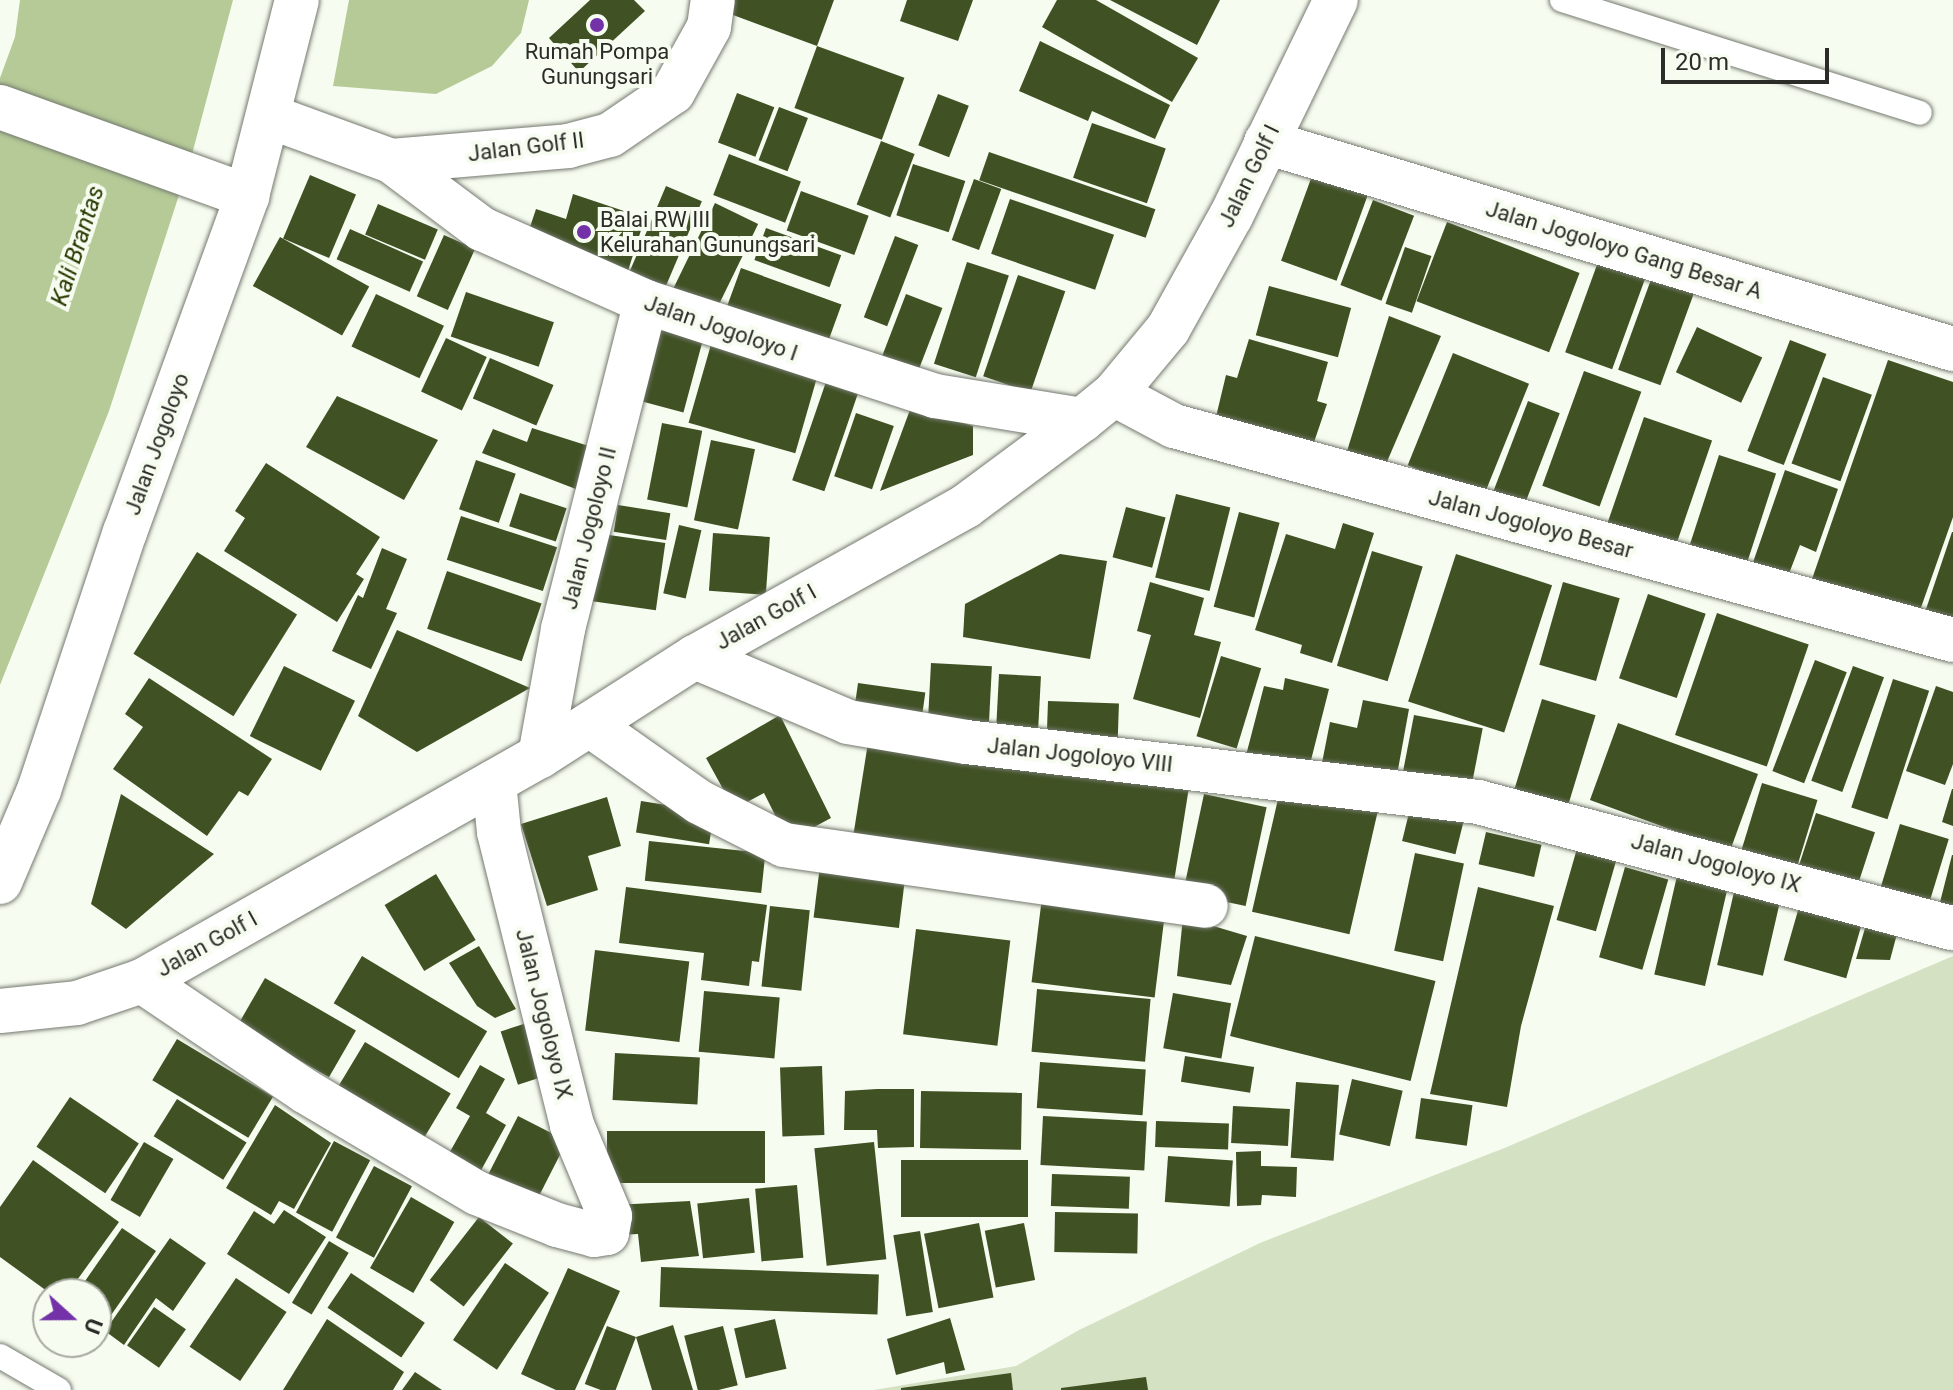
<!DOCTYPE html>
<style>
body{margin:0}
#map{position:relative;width:1953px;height:1390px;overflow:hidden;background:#f7fcf0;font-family:Roboto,sans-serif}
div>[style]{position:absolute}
.green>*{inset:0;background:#d4e1c2}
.water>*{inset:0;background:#b5ca97}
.building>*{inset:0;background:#405124;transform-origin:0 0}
.roads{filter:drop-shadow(0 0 2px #74796f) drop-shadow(0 0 2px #74796f)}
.lane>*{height:24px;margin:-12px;padding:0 12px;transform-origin:12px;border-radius:12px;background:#fff}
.street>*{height:44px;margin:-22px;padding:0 22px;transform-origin:22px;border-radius:22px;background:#fff}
.secondary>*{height:44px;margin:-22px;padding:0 22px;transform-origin:22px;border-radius:22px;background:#fff}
.dots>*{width:22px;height:22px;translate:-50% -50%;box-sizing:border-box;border:4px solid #f7fcf0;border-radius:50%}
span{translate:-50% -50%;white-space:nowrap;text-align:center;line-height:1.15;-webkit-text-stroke:8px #f7fcf0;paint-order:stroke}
.poi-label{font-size:22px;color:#2b2c28}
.left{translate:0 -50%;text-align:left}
.street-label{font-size:22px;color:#2b2c28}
.water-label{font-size:24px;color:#283900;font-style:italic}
.north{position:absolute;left:32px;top:1278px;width:80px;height:80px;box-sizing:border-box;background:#f7fcf0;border:2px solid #a5a9a0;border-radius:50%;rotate:111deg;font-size:22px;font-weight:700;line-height:32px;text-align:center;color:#2b2c28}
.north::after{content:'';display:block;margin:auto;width:28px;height:36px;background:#7332a7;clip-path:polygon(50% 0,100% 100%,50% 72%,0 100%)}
.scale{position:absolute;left:1661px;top:48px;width:168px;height:36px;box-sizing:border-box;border:4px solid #2b2c28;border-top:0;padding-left:10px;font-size:24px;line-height:28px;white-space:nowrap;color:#2b2c28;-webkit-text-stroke:6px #f7fcf0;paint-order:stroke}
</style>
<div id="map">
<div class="green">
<div style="clip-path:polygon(1953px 956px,1953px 1390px,874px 1390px,1016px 1366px,1079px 1330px,1260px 1243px,1507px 1147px)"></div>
</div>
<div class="water">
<div style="clip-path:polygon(20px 0,233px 0,191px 158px,109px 411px,0 685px,0 78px,15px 37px)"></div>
<div style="clip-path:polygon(349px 0,529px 0,521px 33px,492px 66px,436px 94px,333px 86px)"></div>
</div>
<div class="building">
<div style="clip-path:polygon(590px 0,634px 0,645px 11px,579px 72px,549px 38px)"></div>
<div style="clip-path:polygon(730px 0,834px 0,817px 46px,725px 12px)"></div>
<div style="clip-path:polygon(907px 0,973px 0,958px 41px,900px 21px)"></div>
<div style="clip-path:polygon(1057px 0,1096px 0,1198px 58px,1172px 102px,1042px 27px)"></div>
<div style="clip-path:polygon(1110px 0,1220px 0,1197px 45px)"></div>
<div style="clip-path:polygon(1040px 41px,1170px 105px,1155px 139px,1092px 111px,1088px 121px,1019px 91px)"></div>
<div style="left:817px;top:46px;width:93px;height:66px;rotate:20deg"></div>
<div style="left:737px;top:93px;width:40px;height:53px;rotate:21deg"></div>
<div style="left:938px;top:94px;width:33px;height:55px;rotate:21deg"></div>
<div style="left:779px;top:107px;width:31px;height:57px;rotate:21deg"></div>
<div style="left:1092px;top:123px;width:78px;height:58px;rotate:19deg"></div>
<div style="left:881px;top:141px;width:36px;height:68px;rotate:21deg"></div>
<div style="left:989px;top:152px;width:176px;height:30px;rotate:19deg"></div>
<div style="left:729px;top:154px;width:77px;height:44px;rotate:21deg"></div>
<div style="left:1317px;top:162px;width:59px;height:105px;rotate:20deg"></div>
<div style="left:913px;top:164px;width:55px;height:54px;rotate:18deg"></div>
<div style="left:310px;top:175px;width:50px;height:69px;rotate:23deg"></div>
<div style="left:974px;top:179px;width:29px;height:65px;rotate:20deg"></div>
<div style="left:666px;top:186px;width:39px;height:94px;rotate:23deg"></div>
<div style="left:801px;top:191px;width:72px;height:42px;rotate:20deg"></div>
<div style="clip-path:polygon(573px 194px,645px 218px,625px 280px,524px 245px,536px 209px,566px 219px)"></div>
<div style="left:1010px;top:199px;width:110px;height:58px;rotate:19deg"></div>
<div style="left:1373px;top:200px;width:44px;height:91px;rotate:21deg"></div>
<div style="left:715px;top:203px;width:48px;height:97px;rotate:26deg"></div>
<div style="left:378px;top:204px;width:65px;height:33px;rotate:23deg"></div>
<div style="left:1447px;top:222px;width:142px;height:85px;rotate:21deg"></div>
<div style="left:766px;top:228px;width:80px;height:34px;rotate:20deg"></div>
<div style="left:350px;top:229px;width:80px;height:33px;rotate:24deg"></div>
<div style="left:444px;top:235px;width:34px;height:67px;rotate:24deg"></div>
<div style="left:895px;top:236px;width:25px;height:87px;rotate:21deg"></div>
<div style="left:280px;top:237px;width:102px;height:56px;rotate:29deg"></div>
<div style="left:1405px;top:247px;width:28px;height:60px;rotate:19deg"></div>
<div style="left:967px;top:262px;width:44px;height:107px;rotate:18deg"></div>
<div style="left:1598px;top:262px;width:50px;height:96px;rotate:20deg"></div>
<div style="left:741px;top:268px;width:107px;height:56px;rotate:20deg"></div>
<div style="left:1653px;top:274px;width:45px;height:102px;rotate:20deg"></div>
<div style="left:1018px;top:275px;width:50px;height:107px;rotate:19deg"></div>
<div style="left:1269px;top:286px;width:85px;height:51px;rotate:15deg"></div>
<div style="left:466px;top:292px;width:93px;height:47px;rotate:19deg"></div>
<div style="left:376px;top:294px;width:75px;height:58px;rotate:25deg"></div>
<div style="left:906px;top:294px;width:39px;height:74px;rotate:21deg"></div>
<div style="left:648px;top:313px;width:60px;height:87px;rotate:15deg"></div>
<div style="clip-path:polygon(1389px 316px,1441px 336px,1380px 478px,1343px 464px)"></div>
<div style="left:1697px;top:327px;width:72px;height:50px;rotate:25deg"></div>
<div style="left:446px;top:338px;width:45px;height:59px;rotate:25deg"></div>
<div style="clip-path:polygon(1249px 339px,1328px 362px,1317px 401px,1327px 404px,1311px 451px,1214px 425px,1226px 375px,1237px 378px)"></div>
<div style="left:1790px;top:340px;width:39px;height:119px;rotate:21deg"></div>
<div style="left:712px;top:341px;width:111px;height:85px;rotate:16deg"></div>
<div style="left:1453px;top:353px;width:82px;height:121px;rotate:22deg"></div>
<div style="left:490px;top:358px;width:69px;height:44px;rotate:23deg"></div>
<div style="clip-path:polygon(1888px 360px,1953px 382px,1953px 517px,1918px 616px,1812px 579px)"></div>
<div style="left:1584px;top:371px;width:61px;height:122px;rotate:20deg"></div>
<div style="left:1823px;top:377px;width:52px;height:92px;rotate:20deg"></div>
<div style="left:827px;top:379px;width:34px;height:107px;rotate:19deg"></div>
<div style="clip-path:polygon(337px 396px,438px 440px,404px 500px,306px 447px)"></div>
<div style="left:1528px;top:401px;width:34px;height:109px;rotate:21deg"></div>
<div style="clip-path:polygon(911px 407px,973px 426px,973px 455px,880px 491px)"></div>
<div style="left:856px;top:413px;width:40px;height:67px;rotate:19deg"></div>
<div style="left:1644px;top:417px;width:72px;height:114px;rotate:19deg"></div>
<div style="left:662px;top:423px;width:41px;height:78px;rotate:11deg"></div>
<div style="clip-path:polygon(532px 428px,595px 448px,581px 491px,482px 453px,493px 429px,527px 442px)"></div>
<div style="left:711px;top:440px;width:45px;height:82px;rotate:12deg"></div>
<div style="left:1719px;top:455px;width:60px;height:106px;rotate:18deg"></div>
<div style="left:476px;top:460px;width:42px;height:52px;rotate:19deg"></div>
<div style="clip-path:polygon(266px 463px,380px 537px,356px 574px,364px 579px,337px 622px,224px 551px,245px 518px,235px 511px)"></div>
<div style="clip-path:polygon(1785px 470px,1838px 489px,1816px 552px,1800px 545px,1785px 584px,1750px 571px)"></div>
<div style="left:520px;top:493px;width:49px;height:35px;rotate:18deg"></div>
<div style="left:1176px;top:494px;width:56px;height:86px;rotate:14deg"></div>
<div style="left:618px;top:505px;width:53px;height:27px;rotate:9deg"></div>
<div style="left:1126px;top:507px;width:41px;height:52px;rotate:15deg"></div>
<div style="left:1239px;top:512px;width:42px;height:98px;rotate:15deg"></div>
<div style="left:461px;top:516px;width:101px;height:46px;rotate:18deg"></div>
<div style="clip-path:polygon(1343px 523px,1374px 533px,1332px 663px,1300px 653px,1302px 645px,1255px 630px,1286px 534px,1335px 549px)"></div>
<div style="left:679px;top:525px;width:23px;height:70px;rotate:13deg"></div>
<div style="clip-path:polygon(1952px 532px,1953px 532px,1953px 635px,1921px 624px)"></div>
<div style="left:595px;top:533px;width:71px;height:68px;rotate:8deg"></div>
<div style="left:713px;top:533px;width:57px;height:58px;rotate:4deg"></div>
<div style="clip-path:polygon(382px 548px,407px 559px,386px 609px,397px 613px,371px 669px,332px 651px,358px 595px,363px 598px)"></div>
<div style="left:1372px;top:551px;width:53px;height:120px;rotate:17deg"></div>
<div style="left:197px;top:552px;width:118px;height:120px;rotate:32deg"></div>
<div style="clip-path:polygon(1060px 554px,1107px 561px,1090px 659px,963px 637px,965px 604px)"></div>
<div style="left:1456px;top:554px;width:101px;height:155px;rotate:18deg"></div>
<div style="left:447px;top:571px;width:100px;height:61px;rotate:19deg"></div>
<div style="clip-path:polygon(1150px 582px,1204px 598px,1194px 635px,1221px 642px,1200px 718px,1133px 699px,1151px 635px,1137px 631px)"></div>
<div style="left:1563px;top:582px;width:59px;height:86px;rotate:16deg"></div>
<div style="left:1648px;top:594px;width:61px;height:89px;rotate:19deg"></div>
<div style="left:1717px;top:613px;width:97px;height:129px;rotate:19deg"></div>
<div style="clip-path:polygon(397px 630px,530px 688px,417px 752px,358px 716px)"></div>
<div style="left:1221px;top:656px;width:42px;height:84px;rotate:17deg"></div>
<div style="left:1815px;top:660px;width:34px;height:119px;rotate:21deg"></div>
<div style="left:931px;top:663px;width:61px;height:66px;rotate:3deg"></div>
<div style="left:284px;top:666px;width:79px;height:78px;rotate:26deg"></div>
<div style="left:1853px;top:666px;width:33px;height:122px;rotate:20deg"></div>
<div style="left:999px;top:674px;width:42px;height:66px;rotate:3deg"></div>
<div style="clip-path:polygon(149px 678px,272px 759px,248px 796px,239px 791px,207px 836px,113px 769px,143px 727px,125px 714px)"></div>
<div style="clip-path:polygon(1285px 678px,1329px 689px,1307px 776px,1244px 763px,1264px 686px,1283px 690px)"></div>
<div style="left:1893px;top:679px;width:38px;height:135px;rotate:18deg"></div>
<div style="left:858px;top:683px;width:68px;height:35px;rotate:8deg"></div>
<div style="clip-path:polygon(1936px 686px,1953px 692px,1953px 764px,1945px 785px,1906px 771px)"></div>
<div style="left:1542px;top:699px;width:56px;height:96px;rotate:17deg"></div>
<div style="clip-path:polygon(1363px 700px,1409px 709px,1397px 775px,1319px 778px,1330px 722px,1357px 728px)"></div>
<div style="left:1048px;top:701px;width:71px;height:45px;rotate:2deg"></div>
<div style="clip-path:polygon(780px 715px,831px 818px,788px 841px,764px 793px,734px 809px,706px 758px)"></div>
<div style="left:1414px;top:715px;width:70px;height:67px;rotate:11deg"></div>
<div style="left:1618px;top:723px;width:149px;height:82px;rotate:20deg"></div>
<div style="left:870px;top:730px;width:324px;height:115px;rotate:9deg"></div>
<div style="left:1762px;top:783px;width:58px;height:72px;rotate:17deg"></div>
<div style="left:1281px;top:786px;width:100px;height:129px;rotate:13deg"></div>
<div style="clip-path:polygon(1952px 789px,1953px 789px,1953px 826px,1942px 822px)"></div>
<div style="clip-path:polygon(121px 794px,214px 854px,126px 929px,91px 904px)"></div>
<div style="left:1204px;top:794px;width:64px;height:101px;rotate:12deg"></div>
<div style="clip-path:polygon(607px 797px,621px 846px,588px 856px,598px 890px,547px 906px,521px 824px)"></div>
<div style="left:641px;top:801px;width:74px;height:32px;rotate:9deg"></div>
<div style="left:1411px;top:805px;width:55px;height:37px;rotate:14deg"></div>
<div style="left:1816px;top:813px;width:62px;height:62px;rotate:18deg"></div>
<div style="left:1900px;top:824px;width:51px;height:77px;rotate:17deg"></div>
<div style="left:1486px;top:832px;width:57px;height:33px;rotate:13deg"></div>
<div style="left:649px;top:841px;width:117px;height:40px;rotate:6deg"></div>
<div style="left:1578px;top:845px;width:41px;height:78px;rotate:16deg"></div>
<div style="left:1415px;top:853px;width:50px;height:100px;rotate:12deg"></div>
<div style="clip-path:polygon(1952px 855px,1953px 855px,1953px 918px,1937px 914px)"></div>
<div style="left:821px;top:857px;width:86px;height:61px;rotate:7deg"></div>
<div style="left:1625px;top:867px;width:45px;height:94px;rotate:16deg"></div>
<div style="left:436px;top:874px;width:77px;height:60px;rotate:59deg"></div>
<div style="left:1677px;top:876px;width:52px;height:101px;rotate:13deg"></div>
<div style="clip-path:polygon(626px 887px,767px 905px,759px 962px,752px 961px,749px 986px,701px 980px,704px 953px,619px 943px)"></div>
<div style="clip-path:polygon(1478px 887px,1554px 906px,1521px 1026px,1507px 1107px,1430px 1094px)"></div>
<div style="left:1043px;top:889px;width:124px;height:94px;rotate:7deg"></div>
<div style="left:1734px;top:892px;width:47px;height:75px;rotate:13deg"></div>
<div style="left:1803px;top:893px;width:65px;height:70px;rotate:16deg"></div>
<div style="left:770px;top:906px;width:40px;height:81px;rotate:6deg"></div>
<div style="clip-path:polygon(1870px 911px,1901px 919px,1890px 960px,1856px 959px)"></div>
<div style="clip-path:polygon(1183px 917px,1247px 936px,1231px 985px,1177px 976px)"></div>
<div style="left:916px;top:929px;width:95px;height:106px;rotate:7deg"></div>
<div style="left:1255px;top:936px;width:186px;height:103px;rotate:14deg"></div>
<div style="clip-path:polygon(479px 946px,516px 1009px,495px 1018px,477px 1006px,449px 963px)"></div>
<div style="left:595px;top:950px;width:95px;height:81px;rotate:7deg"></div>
<div style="left:362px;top:956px;width:146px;height:55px;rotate:31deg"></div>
<div style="left:265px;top:978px;width:105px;height:54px;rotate:30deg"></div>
<div style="left:1037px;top:989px;width:114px;height:63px;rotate:5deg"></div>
<div style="left:704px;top:991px;width:76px;height:61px;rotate:5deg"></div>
<div style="left:1173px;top:993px;width:59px;height:56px;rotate:10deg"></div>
<div style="left:533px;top:1021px;width:56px;height:34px;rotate:72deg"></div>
<div style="left:177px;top:1039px;width:112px;height:48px;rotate:31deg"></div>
<div style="left:365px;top:1042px;width:100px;height:59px;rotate:31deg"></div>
<div style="left:615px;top:1053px;width:85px;height:47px;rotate:3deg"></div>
<div style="left:1185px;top:1056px;width:70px;height:26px;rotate:9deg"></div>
<div style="left:1040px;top:1062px;width:106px;height:46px;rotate:4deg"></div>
<div style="clip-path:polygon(480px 1065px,505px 1079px,486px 1113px,506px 1125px,474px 1183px,442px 1166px,470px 1116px,456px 1108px)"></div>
<div style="left:822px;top:1066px;width:69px;height:42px;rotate:88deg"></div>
<div style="left:1352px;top:1079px;width:52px;height:57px;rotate:13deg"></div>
<div style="left:1296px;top:1082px;width:43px;height:76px;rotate:4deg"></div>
<div style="clip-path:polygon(877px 1089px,914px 1089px,914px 1147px,878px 1148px,877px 1130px,844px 1130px,845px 1091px)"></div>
<div style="left:921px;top:1091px;width:101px;height:57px;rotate:1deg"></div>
<div style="left:70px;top:1097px;width:83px;height:60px;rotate:34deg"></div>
<div style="left:1421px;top:1098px;width:52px;height:41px;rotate:8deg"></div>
<div style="left:177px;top:1099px;width:82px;height:44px;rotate:32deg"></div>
<div style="clip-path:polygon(275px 1105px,331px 1143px,294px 1209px,279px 1201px,271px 1215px,226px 1188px)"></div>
<div style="left:1233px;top:1106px;width:57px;height:37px;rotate:3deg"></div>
<div style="left:518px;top:1116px;width:55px;height:73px;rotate:27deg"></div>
<div style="left:1043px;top:1116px;width:104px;height:49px;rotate:3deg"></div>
<div style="left:1156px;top:1121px;width:73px;height:26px;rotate:2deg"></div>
<div style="left:765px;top:1131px;width:52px;height:158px;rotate:90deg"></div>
<div style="left:334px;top:1141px;width:41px;height:81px;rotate:28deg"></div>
<div style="left:144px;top:1142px;width:34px;height:67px;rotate:30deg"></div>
<div style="left:874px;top:1142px;width:118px;height:60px;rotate:84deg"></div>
<div style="clip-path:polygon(1261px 1151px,1261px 1166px,1297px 1167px,1296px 1197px,1262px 1195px,1261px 1205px,1237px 1206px,1236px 1152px)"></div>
<div style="left:1168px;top:1156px;width:65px;height:46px;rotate:4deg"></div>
<div style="clip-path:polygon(33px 1160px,119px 1222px,67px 1294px,51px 1294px,0 1257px,0 1207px)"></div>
<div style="left:901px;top:1160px;width:127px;height:57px"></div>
<div style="left:374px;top:1166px;width:43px;height:81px;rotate:28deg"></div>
<div style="left:1052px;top:1174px;width:78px;height:32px;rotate:2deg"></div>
<div style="left:797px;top:1185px;width:73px;height:42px;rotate:85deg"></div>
<div style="left:411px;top:1197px;width:50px;height:82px;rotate:30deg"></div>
<div style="left:749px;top:1198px;width:55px;height:52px;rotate:84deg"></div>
<div style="clip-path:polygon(690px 1201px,699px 1256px,641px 1262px,638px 1234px,616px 1235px,615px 1205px)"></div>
<div style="clip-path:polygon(284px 1210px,326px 1237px,289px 1294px,227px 1254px,254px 1211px,274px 1224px)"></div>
<div style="left:1055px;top:1212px;width:83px;height:40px;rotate:1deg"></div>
<div style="left:479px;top:1217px;width:43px;height:80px;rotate:38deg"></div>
<div style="left:979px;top:1223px;width:76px;height:56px;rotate:79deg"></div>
<div style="left:1024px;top:1223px;width:58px;height:40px;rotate:79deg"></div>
<div style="clip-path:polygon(122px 1228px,156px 1251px,102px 1328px,96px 1324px,96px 1294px,76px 1294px)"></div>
<div style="left:920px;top:1231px;width:82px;height:27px;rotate:81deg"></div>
<div style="clip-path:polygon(170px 1238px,206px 1263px,173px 1311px,156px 1298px,124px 1345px,105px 1331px)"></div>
<div style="left:329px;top:1241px;width:23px;height:72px;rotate:31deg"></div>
<div style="left:505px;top:1263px;width:53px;height:93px;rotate:34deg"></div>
<div style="left:661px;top:1267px;width:218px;height:40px;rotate:2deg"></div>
<div style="clip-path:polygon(568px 1268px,620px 1291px,575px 1390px,556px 1390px,521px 1374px)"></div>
<div style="left:351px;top:1273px;width:89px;height:42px;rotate:34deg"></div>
<div style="left:236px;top:1278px;width:61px;height:83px;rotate:34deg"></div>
<div style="left:154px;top:1307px;width:39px;height:47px;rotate:35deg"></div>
<div style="clip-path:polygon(950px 1318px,965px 1370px,946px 1374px,944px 1362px,896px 1375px,887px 1339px)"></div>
<div style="clip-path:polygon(327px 1319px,404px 1372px,393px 1390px,283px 1390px)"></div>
<div style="left:775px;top:1319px;width:51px;height:42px;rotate:77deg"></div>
<div style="clip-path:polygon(673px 1325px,693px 1390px,652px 1390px,636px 1337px)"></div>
<div style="left:607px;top:1326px;width:31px;height:62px;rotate:21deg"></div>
<div style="left:723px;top:1326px;width:61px;height:40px;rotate:76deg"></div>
<div style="clip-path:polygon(415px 1372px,442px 1390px,402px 1390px)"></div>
<div style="clip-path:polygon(1011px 1373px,1013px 1390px,901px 1390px,901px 1388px)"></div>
<div style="clip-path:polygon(1146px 1377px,1148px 1390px,1061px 1390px,1061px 1388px)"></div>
</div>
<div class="roads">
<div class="lane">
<div style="left:1562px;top:0;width:375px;rotate:17.5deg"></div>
<div style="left:0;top:1356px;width:68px;rotate:30deg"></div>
</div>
<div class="street">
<div style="left:0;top:107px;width:263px;rotate:19.8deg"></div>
<div style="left:271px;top:117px;width:128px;rotate:20.1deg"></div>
<div style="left:391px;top:161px;width:178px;rotate:-4.8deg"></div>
<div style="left:568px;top:146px;width:43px;rotate:-14.7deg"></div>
<div style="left:610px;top:135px;width:76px;rotate:-34.3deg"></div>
<div style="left:673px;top:92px;width:74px;rotate:-61deg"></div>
<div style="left:709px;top:27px;width:27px;rotate:-82deg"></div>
<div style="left:1266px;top:142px;width:718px;rotate:16.77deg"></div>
<div style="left:391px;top:161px;width:114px;rotate:36.8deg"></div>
<div style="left:482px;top:229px;width:180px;rotate:24deg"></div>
<div style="left:646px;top:302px;width:304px;rotate:18deg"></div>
<div style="left:935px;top:396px;width:149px;rotate:9.3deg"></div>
<div style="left:1114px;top:394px;width:68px;rotate:28.1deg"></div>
<div style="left:1174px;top:426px;width:808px;rotate:15.36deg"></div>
<div style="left:695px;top:657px;width:166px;rotate:23deg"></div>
<div style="left:848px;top:722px;width:120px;rotate:9.6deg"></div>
<div style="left:966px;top:742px;width:516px;rotate:6.68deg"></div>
<div style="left:1478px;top:802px;width:491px;rotate:14.9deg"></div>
<div style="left:590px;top:725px;width:133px;rotate:35.2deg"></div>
<div style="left:699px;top:802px;width:95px;rotate:26.8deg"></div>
<div style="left:784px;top:845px;width:426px;rotate:8.2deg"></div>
<div style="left:540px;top:756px;width:129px;rotate:-79.7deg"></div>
<div style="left:563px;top:629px;width:337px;rotate:-75.8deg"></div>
<div style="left:0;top:882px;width:100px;rotate:-67deg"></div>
<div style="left:39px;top:790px;width:272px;rotate:-71.6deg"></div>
<div style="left:125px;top:532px;width:357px;rotate:-70deg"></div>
<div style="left:247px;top:196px;width:202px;rotate:-75.7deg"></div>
<div style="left:142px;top:981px;width:197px;rotate:34deg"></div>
<div style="left:305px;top:1091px;width:200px;rotate:30.7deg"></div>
<div style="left:477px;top:1193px;width:86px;rotate:21.8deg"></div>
<div style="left:557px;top:1225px;width:38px;rotate:15deg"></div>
<div style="left:594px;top:1235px;width:13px;rotate:-9deg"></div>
<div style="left:607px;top:1233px;width:17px;rotate:-80deg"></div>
<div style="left:610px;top:1216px;width:99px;rotate:-112.7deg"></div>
<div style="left:572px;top:1125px;width:302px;rotate:-104deg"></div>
<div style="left:499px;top:832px;width:50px;rotate:-95.7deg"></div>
</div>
<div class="secondary">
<div style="left:0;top:1011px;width:77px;rotate:-5.9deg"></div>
<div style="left:77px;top:1003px;width:69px;rotate:-18.7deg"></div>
<div style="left:142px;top:981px;width:457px;rotate:-29.5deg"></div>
<div style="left:540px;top:756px;width:184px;rotate:-32.6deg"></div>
<div style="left:695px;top:657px;width:310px;rotate:-29.1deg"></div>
<div style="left:966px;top:506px;width:144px;rotate:-36.6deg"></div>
<div style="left:1082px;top:420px;width:41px;rotate:-39.1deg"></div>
<div style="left:1114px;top:394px;width:85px;rotate:-50.3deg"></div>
<div style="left:1168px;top:329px;width:129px;rotate:-60.9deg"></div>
<div style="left:1231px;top:216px;width:240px;rotate:-64.1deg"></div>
</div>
</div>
<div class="dots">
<div style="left:597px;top:25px;background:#7332a7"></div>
<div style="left:584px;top:232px;background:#7332a7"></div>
</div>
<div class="poi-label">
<span style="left:597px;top:64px">Rumah Pompa<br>Gunungsari</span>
<span class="left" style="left:600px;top:232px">Balai RW III<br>Kelurahan Gunungsari</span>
</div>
<div class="street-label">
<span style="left:526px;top:147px;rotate:-7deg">Jalan Golf II</span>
<span style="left:1249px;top:176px;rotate:-64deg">Jalan Golf I</span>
<span style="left:1624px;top:250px;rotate:17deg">Jalan Jogoloyo Gang Besar A</span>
<span style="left:721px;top:328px;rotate:19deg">Jalan Jogoloyo I</span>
<span style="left:157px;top:444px;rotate:-70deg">Jalan Jogoloyo</span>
<span style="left:1531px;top:524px;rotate:15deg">Jalan Jogoloyo Besar</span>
<span style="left:589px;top:528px;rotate:-76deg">Jalan Jogoloyo II</span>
<span style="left:766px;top:617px;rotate:-29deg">Jalan Golf I</span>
<span style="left:1080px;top:755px;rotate:6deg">Jalan Jogoloyo VIII</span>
<span style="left:1716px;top:863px;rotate:15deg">Jalan Jogoloyo IX</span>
<span style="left:207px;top:944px;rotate:-29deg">Jalan Golf I</span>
<span style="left:544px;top:1014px;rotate:76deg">Jalan Jogoloyo IX</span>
</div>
<div class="water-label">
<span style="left:78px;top:246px;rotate:-72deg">Kali Brantas</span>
</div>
<div class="north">U</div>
<div class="scale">20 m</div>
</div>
